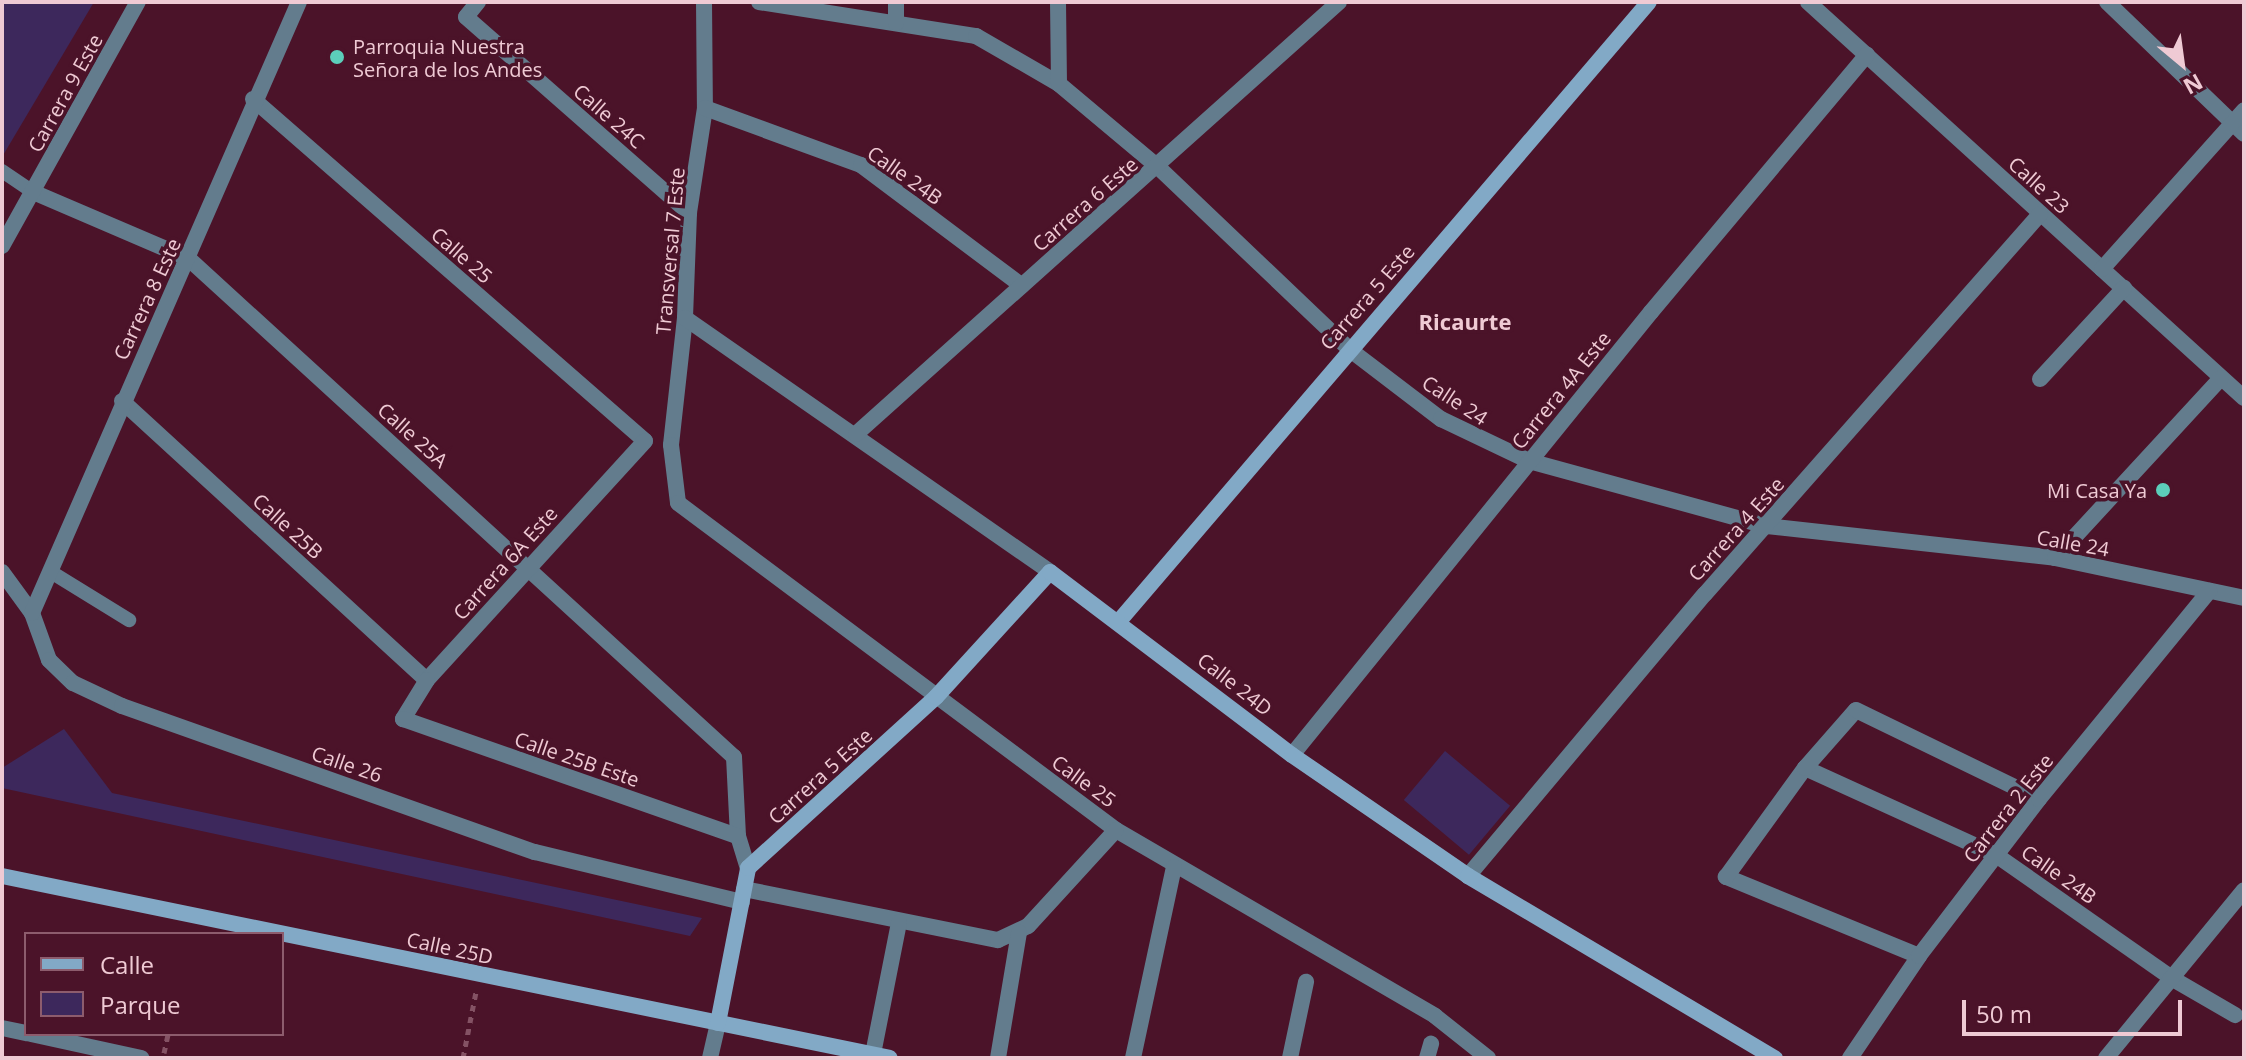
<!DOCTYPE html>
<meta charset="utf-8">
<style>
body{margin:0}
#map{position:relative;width:2246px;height:1060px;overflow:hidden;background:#4b1329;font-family:"Open Sans",sans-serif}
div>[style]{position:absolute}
.green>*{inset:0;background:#3d285c;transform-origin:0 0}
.path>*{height:5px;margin-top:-2.5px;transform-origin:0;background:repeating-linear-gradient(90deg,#845264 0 6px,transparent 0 12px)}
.lane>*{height:14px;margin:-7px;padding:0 7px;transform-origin:7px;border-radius:7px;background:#637c8d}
.street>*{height:16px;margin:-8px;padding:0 8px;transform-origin:8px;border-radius:8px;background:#637c8d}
.secondary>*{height:16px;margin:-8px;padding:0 8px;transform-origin:8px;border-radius:8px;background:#82a9c6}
.dots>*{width:22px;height:22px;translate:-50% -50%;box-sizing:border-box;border:4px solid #4b1329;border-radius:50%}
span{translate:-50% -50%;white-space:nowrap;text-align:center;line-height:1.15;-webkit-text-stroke:7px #4b1329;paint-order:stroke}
.poi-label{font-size:20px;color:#efcad4}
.left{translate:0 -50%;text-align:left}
.right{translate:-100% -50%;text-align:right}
.street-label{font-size:20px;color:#efcad4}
.neighbourhood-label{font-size:22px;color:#efcad4;font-weight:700}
.frame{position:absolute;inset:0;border:4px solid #efcad4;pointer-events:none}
.legend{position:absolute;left:24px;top:932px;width:260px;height:104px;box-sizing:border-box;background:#4b1329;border:2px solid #8d5c6d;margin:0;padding:10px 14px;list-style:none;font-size:24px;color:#efcad4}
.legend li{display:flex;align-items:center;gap:16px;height:40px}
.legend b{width:40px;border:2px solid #8d5c6d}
.north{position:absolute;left:2142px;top:24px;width:80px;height:80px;-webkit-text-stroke:6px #4b1329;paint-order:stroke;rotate:151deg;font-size:22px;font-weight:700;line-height:32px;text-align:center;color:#efcad4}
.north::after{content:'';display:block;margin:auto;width:28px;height:36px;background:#efcad4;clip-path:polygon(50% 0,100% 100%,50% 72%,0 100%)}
.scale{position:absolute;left:1962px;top:1000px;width:220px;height:36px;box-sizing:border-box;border:4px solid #efcad4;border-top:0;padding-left:10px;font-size:24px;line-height:28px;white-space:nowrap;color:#efcad4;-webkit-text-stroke:6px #4b1329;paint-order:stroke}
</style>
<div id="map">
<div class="green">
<div style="clip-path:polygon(2px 2px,94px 2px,2px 157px)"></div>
<div style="clip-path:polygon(64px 729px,112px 793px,702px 918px,690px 936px,2px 788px,2px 768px)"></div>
<div style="left:1445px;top:751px;width:85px;height:64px;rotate:40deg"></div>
</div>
<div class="path">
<div style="left:164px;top:1053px;width:19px;rotate:-78deg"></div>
<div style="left:463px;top:1058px;width:67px;rotate:-78.9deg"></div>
</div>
<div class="lane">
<div style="left:2px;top:171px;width:37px;rotate:34deg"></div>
<div style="left:51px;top:572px;width:92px;rotate:31.6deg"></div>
</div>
<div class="street">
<div style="left:478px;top:2px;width:19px;rotate:129deg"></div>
<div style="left:466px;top:17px;width:297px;rotate:41.3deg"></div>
<div style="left:704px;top:2px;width:106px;rotate:89.5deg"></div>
<div style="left:705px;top:108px;width:106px;rotate:98.7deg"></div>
<div style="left:689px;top:213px;width:105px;rotate:92.2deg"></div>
<div style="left:685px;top:318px;width:128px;rotate:96.3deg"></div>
<div style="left:671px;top:445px;width:58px;rotate:83.1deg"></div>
<div style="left:678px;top:503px;width:547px;rotate:36.74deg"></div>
<div style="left:1116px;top:830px;width:369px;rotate:30.2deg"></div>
<div style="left:1435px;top:1016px;width:68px;rotate:38.4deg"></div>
<div style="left:759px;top:2px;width:220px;rotate:8.9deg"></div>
<div style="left:976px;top:36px;width:96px;rotate:30deg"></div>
<div style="left:1059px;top:84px;width:129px;rotate:40deg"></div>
<div style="left:1158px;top:167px;width:264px;rotate:43.6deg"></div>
<div style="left:1349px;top:349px;width:116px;rotate:37.3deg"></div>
<div style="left:1441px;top:419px;width:98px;rotate:25.5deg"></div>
<div style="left:1529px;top:461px;width:247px;rotate:15.3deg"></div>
<div style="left:1767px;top:526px;width:290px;rotate:6.3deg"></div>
<div style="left:2055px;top:558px;width:193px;rotate:11.9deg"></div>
<div style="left:896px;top:2px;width:21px;rotate:90deg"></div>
<div style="left:1058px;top:2px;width:82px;rotate:89.3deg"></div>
<div style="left:1808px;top:2px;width:589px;rotate:42.25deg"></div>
<div style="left:2107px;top:2px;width:190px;rotate:43.9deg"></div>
<div style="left:253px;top:99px;width:520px;rotate:41.1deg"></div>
<div style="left:705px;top:108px;width:166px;rotate:20.1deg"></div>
<div style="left:861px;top:165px;width:201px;rotate:36.9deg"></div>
<div style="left:33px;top:192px;width:170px;rotate:23.2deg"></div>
<div style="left:189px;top:259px;width:738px;rotate:42.42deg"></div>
<div style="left:734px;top:757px;width:79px;rotate:87.1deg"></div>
<div style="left:738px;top:836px;width:34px;rotate:73deg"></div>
<div style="left:2px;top:246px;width:279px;rotate:-60.9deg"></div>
<div style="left:2102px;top:269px;width:213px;rotate:-48.2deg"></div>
<div style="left:685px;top:318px;width:445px;rotate:34.8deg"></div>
<div style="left:2040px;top:379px;width:124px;rotate:-47.3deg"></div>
<div style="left:122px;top:401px;width:413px;rotate:42.5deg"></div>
<div style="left:856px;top:434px;width:648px;rotate:-41.81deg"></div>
<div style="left:645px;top:441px;width:323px;rotate:132.4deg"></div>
<div style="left:427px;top:680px;width:46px;rotate:121.6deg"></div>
<div style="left:403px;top:719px;width:355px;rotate:19.3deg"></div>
<div style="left:2055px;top:558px;width:245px;rotate:-47.3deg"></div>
<div style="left:2px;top:572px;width:51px;rotate:53.8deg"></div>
<div style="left:32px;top:613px;width:50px;rotate:70.1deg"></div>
<div style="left:49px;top:660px;width:33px;rotate:44deg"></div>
<div style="left:73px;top:683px;width:54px;rotate:25.1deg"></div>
<div style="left:122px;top:706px;width:438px;rotate:19.5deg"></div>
<div style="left:535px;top:852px;width:213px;rotate:13.6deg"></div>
<div style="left:32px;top:613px;width:667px;rotate:-66.4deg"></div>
<div style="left:1292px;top:755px;width:570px;rotate:-50.98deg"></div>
<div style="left:1651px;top:312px;width:336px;rotate:-50deg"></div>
<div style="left:1805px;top:768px;width:210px;rotate:24.5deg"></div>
<div style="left:1996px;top:855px;width:216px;rotate:35deg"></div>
<div style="left:2173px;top:979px;width:72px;rotate:30.1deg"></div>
<div style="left:1468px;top:876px;width:368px;rotate:-50deg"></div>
<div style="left:1705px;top:594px;width:507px;rotate:-48.6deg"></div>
<div style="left:744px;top:889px;width:259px;rotate:11.4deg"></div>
<div style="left:998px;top:940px;width:33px;rotate:-25deg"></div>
<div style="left:1028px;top:926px;width:130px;rotate:-47.5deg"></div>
<div style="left:1919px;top:956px;width:209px;rotate:-157.7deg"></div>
<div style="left:1726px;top:877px;width:135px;rotate:-54.1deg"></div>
<div style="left:1805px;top:768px;width:77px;rotate:-48.7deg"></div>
<div style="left:1856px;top:710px;width:203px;rotate:25.9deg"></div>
<div style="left:2px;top:1028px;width:25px;rotate:12deg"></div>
<div style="left:31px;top:1034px;width:113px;rotate:12.3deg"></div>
<div style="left:873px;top:1054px;width:134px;rotate:-78.8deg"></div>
<div style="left:710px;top:1058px;width:36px;rotate:-77deg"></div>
<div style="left:998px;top:1058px;width:127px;rotate:-80.5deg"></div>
<div style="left:1133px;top:1058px;width:195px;rotate:-77.9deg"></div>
<div style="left:1290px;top:1058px;width:78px;rotate:-78.1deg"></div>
<div style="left:1427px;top:1058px;width:15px;rotate:-74deg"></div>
<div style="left:1850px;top:1058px;width:123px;rotate:-55.9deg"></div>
<div style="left:1919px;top:956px;width:198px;rotate:-52.6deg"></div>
<div style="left:2039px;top:799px;width:269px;rotate:-50.7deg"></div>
<div style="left:2106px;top:1058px;width:217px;rotate:-50.6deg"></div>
</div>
<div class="secondary">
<div style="left:1120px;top:620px;width:813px;rotate:-49.44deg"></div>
<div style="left:2px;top:876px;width:906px;rotate:11.58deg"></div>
<div style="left:718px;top:1023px;width:158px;rotate:-79deg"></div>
<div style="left:748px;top:868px;width:254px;rotate:-42.3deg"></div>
<div style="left:936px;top:697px;width:169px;rotate:-47.6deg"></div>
<div style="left:1050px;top:572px;width:303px;rotate:37.1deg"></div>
<div style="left:1292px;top:755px;width:214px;rotate:34.5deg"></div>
<div style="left:1468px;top:876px;width:357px;rotate:30.7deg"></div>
</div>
<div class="dots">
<div style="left:337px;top:57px;background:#5cceba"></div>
<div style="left:2163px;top:490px;background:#5cceba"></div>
</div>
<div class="poi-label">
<span class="left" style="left:353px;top:58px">Parroquia Nuestra<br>Señora de los Andes</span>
<span class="right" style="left:2147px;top:490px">Mi Casa Ya</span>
</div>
<div class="street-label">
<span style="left:65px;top:93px;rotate:-61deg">Carrera 9 Este</span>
<span style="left:609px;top:116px;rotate:41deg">Calle 24C</span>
<span style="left:905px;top:175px;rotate:35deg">Calle 24B</span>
<span style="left:2039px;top:185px;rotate:42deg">Calle 23</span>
<span style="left:1085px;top:204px;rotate:-41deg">Carrera 6 Este</span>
<span style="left:670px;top:251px;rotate:-85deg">Transversal 7 Este</span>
<span style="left:462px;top:255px;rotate:41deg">Calle 25</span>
<span style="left:1367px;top:297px;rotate:-49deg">Carrera 5 Este</span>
<span style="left:147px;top:299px;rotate:-65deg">Carrera 8 Este</span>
<span style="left:1561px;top:390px;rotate:-51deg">Carrera 4A Este</span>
<span style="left:1455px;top:400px;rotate:33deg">Calle 24</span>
<span style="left:413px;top:435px;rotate:42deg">Calle 25A</span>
<span style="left:288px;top:526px;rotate:42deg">Calle 25B</span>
<span style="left:1736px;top:529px;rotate:-48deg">Carrera 4 Este</span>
<span style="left:2073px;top:543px;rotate:10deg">Calle 24</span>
<span style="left:505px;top:563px;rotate:-48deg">Carrera 6A Este</span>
<span style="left:1235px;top:684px;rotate:38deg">Calle 24D</span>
<span style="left:577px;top:759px;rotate:19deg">Calle 25B Este</span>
<span style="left:347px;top:764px;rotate:19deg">Calle 26</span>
<span style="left:820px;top:776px;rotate:-42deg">Carrera 5 Este</span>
<span style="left:1084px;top:781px;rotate:36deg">Calle 25</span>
<span style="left:2008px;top:808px;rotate:-52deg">Carrera 2 Este</span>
<span style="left:2059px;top:874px;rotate:35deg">Calle 24B</span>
<span style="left:450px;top:948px;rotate:12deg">Calle 25D</span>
</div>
<div class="neighbourhood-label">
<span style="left:1465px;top:322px">Ricaurte</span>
</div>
<div class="frame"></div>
<ul class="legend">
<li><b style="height:10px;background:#82a9c6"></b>Calle</li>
<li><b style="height:22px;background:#3d285c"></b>Parque</li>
</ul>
<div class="north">N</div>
<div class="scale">50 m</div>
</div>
